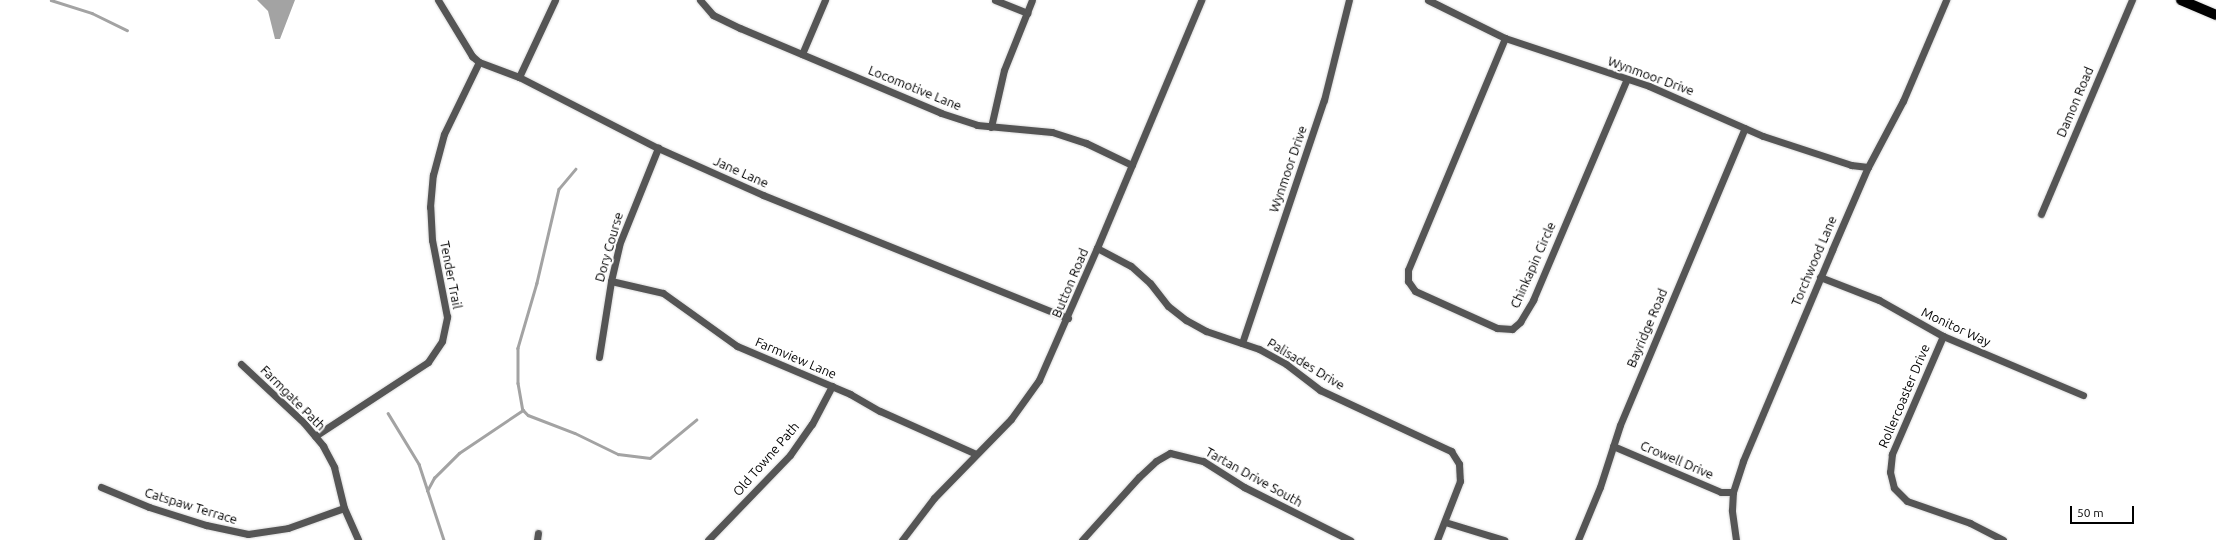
<!DOCTYPE html>
<style>
body{margin:0}
#map{position:relative;width:2216px;height:540px;overflow:hidden;background:#fff;font-family:Ubuntu,sans-serif}
div>[style]{position:absolute}
.water>*{inset:0;background:#a3a3a3}
.stream>*{height:2.5px;margin:-1.25px;padding:0 1.25px;transform-origin:1.25px;border-radius:1.25px;background:#a3a3a3}
.roads{filter:drop-shadow(0 0 1px #dbdbdb) drop-shadow(0 0 1px #dbdbdb)}
.street>*{height:7px;margin:-3.5px;padding:0 3.5px;transform-origin:3.5px;border-radius:3.5px;background:#555}
.primary>*{height:10px;margin:-5px;padding:0 5px;transform-origin:5px;border-radius:5px;background:#000}
span{translate:-50% -50%;white-space:nowrap;text-align:center;line-height:1.15;-webkit-text-stroke:4px #fff;paint-order:stroke}
.street-label{font-size:13px;color:#000}
.scale{position:absolute;left:2070px;top:506px;width:64px;height:18px;box-sizing:border-box;border:2px solid #000;border-top:0;padding-left:5px;font-size:12px;line-height:14px;white-space:nowrap;color:#000;-webkit-text-stroke:3px #fff;paint-order:stroke}
</style>
<div id="map">
<div class="water">
<div style="clip-path:polygon(257px 0,295px 0,280px 39px,275px 39px,268px 11px)"></div>
</div>
<div class="stream">
<div style="left:51px;top:0;width:43px;rotate:17.6deg"></div>
<div style="left:92px;top:13px;width:39px;rotate:26deg"></div>
<div style="left:576px;top:169px;width:26px;rotate:130deg"></div>
<div style="left:559px;top:189px;width:97px;rotate:103.2deg"></div>
<div style="left:537px;top:283px;width:68px;rotate:106.3deg"></div>
<div style="left:518px;top:348px;width:35px;rotate:90deg"></div>
<div style="left:518px;top:383px;width:27px;rotate:80deg"></div>
<div style="left:523px;top:410px;width:7px;rotate:45deg"></div>
<div style="left:528px;top:415px;width:50px;rotate:21deg"></div>
<div style="left:575px;top:433px;width:48px;rotate:26deg"></div>
<div style="left:618px;top:454px;width:32px;rotate:7deg"></div>
<div style="left:650px;top:458px;width:60px;rotate:-39.6deg"></div>
<div style="left:388px;top:413px;width:60px;rotate:58.7deg"></div>
<div style="left:419px;top:464px;width:80px;rotate:71.8deg"></div>
<div style="left:427px;top:491px;width:15px;rotate:-62deg"></div>
<div style="left:434px;top:478px;width:35px;rotate:-45deg"></div>
<div style="left:459px;top:453px;width:77px;rotate:-33.9deg"></div>
</div>
<div class="roads">
<div class="street">
<div style="left:438px;top:0;width:66px;rotate:58.7deg"></div>
<div style="left:472px;top:56px;width:9px;rotate:41deg"></div>
<div style="left:479px;top:62px;width:43px;rotate:20.6deg"></div>
<div style="left:519px;top:77px;width:156px;rotate:27.1deg"></div>
<div style="left:658px;top:148px;width:115px;rotate:24.1deg"></div>
<div style="left:763px;top:195px;width:329px;rotate:22deg"></div>
<div style="left:700px;top:0;width:20px;rotate:49deg"></div>
<div style="left:713px;top:15px;width:30px;rotate:26deg"></div>
<div style="left:740px;top:28px;width:218px;rotate:22.9deg"></div>
<div style="left:941px;top:113px;width:38px;rotate:18deg"></div>
<div style="left:977px;top:125px;width:75px;rotate:5.3deg"></div>
<div style="left:1052px;top:132px;width:36px;rotate:18deg"></div>
<div style="left:1086px;top:143px;width:51px;rotate:25.6deg"></div>
<div style="left:995px;top:0;width:35px;rotate:22deg"></div>
<div style="left:1428px;top:0;width:86px;rotate:26.3deg"></div>
<div style="left:1505px;top:38px;width:152px;rotate:18.4deg"></div>
<div style="left:1649px;top:86px;width:124px;rotate:23.7deg"></div>
<div style="left:1763px;top:136px;width:93px;rotate:18.2deg"></div>
<div style="left:1851px;top:165px;width:17px;rotate:7deg"></div>
<div style="left:1505px;top:38px;width:251px;rotate:112.7deg"></div>
<div style="left:1408px;top:270px;width:11px;rotate:90deg"></div>
<div style="left:1408px;top:281px;width:12px;rotate:55deg"></div>
<div style="left:1415px;top:291px;width:90px;rotate:24.3deg"></div>
<div style="left:1497px;top:328px;width:15px;rotate:4deg"></div>
<div style="left:1512px;top:329px;width:11px;rotate:-41deg"></div>
<div style="left:1520px;top:322px;width:26px;rotate:-59deg"></div>
<div style="left:1533px;top:300px;width:240px;rotate:-67deg"></div>
<div style="left:802px;top:54px;width:59px;rotate:-66.9deg"></div>
<div style="left:519px;top:77px;width:85px;rotate:-64.9deg"></div>
<div style="left:991px;top:127px;width:58px;rotate:-77.2deg"></div>
<div style="left:1004px;top:70px;width:75px;rotate:-68.2deg"></div>
<div style="left:2041px;top:214px;width:233px;rotate:-67deg"></div>
<div style="left:1097px;top:248px;width:38px;rotate:28deg"></div>
<div style="left:1131px;top:266px;width:25px;rotate:42deg"></div>
<div style="left:1150px;top:283px;width:29px;rotate:52deg"></div>
<div style="left:1168px;top:306px;width:23px;rotate:38deg"></div>
<div style="left:1186px;top:320px;width:23px;rotate:29deg"></div>
<div style="left:1206px;top:331px;width:56px;rotate:18.8deg"></div>
<div style="left:1259px;top:349px;width:31px;rotate:29deg"></div>
<div style="left:1286px;top:364px;width:43px;rotate:37.4deg"></div>
<div style="left:1320px;top:390px;width:145px;rotate:25deg"></div>
<div style="left:1451px;top:451px;width:15px;rotate:58deg"></div>
<div style="left:1459px;top:464px;width:17px;rotate:87deg"></div>
<div style="left:1460px;top:481px;width:63px;rotate:111.3deg"></div>
<div style="left:1820px;top:277px;width:63px;rotate:21.3deg"></div>
<div style="left:1879px;top:300px;width:73px;rotate:29.4deg"></div>
<div style="left:1943px;top:336px;width:152px;rotate:22.9deg"></div>
<div style="left:611px;top:281px;width:53px;rotate:13deg"></div>
<div style="left:663px;top:293px;width:91px;rotate:35.6deg"></div>
<div style="left:737px;top:346px;width:123px;rotate:23deg"></div>
<div style="left:850px;top:394px;width:34px;rotate:30deg"></div>
<div style="left:880px;top:411px;width:105px;rotate:24.1deg"></div>
<div style="left:1943px;top:336px;width:129px;rotate:113.4deg"></div>
<div style="left:1892px;top:454px;width:18px;rotate:96deg"></div>
<div style="left:1890px;top:472px;width:16px;rotate:76deg"></div>
<div style="left:1894px;top:488px;width:18px;rotate:45deg"></div>
<div style="left:1907px;top:501px;width:67px;rotate:19.2deg"></div>
<div style="left:1970px;top:523px;width:37px;rotate:27deg"></div>
<div style="left:1242px;top:343px;width:256px;rotate:-71.4deg"></div>
<div style="left:1324px;top:100px;width:103px;rotate:-76deg"></div>
<div style="left:599px;top:357px;width:77px;rotate:-81deg"></div>
<div style="left:611px;top:281px;width:37px;rotate:-77deg"></div>
<div style="left:619px;top:245px;width:105px;rotate:-68.1deg"></div>
<div style="left:241px;top:364px;width:86px;rotate:43.1deg"></div>
<div style="left:304px;top:423px;width:30px;rotate:50deg"></div>
<div style="left:323px;top:446px;width:24px;rotate:62deg"></div>
<div style="left:334px;top:467px;width:42px;rotate:76.3deg"></div>
<div style="left:344px;top:508px;width:35px;rotate:66deg"></div>
<div style="left:315px;top:436px;width:135px;rotate:-33.2deg"></div>
<div style="left:428px;top:362px;width:25px;rotate:-56deg"></div>
<div style="left:442px;top:341px;width:25px;rotate:-78deg"></div>
<div style="left:447px;top:317px;width:78px;rotate:-101deg"></div>
<div style="left:432px;top:240px;width:33px;rotate:-93deg"></div>
<div style="left:430px;top:207px;width:32px;rotate:-85deg"></div>
<div style="left:433px;top:175px;width:42px;rotate:-75deg"></div>
<div style="left:444px;top:134px;width:80px;rotate:-64.1deg"></div>
<div style="left:1613px;top:446px;width:117px;rotate:23.1deg"></div>
<div style="left:1721px;top:492px;width:12px"></div>
<div style="left:101px;top:487px;width:52px;rotate:22.6deg"></div>
<div style="left:149px;top:507px;width:60px;rotate:17.5deg"></div>
<div style="left:206px;top:525px;width:43px;rotate:12.1deg"></div>
<div style="left:248px;top:534px;width:40px;rotate:-8.5deg"></div>
<div style="left:288px;top:528px;width:59px;rotate:-19.7deg"></div>
<div style="left:1445px;top:522px;width:62px;rotate:17deg"></div>
<div style="left:537px;top:540px;width:7px;rotate:-82deg"></div>
<div style="left:708px;top:540px;width:118px;rotate:-46deg"></div>
<div style="left:790px;top:455px;width:38px;rotate:-55deg"></div>
<div style="left:812px;top:424px;width:43px;rotate:-62.2deg"></div>
<div style="left:902px;top:540px;width:53px;rotate:-52.7deg"></div>
<div style="left:934px;top:498px;width:110px;rotate:-45.7deg"></div>
<div style="left:1011px;top:419px;width:48px;rotate:-54.3deg"></div>
<div style="left:1039px;top:380px;width:144px;rotate:-66.3deg"></div>
<div style="left:1097px;top:248px;width:269px;rotate:-67.2deg"></div>
<div style="left:1082px;top:540px;width:85px;rotate:-47.9deg"></div>
<div style="left:1139px;top:477px;width:23px;rotate:-43deg"></div>
<div style="left:1156px;top:461px;width:16px;rotate:-30deg"></div>
<div style="left:1170px;top:453px;width:34px;rotate:14deg"></div>
<div style="left:1203px;top:461px;width:49px;rotate:32.4deg"></div>
<div style="left:1244px;top:487px;width:119px;rotate:26.6deg"></div>
<div style="left:1578px;top:540px;width:57px;rotate:-67.5deg"></div>
<div style="left:1600px;top:487px;width:65px;rotate:-72.1deg"></div>
<div style="left:1620px;top:425px;width:322px;rotate:-67.2deg"></div>
<div style="left:1736px;top:540px;width:30px;rotate:-98deg"></div>
<div style="left:1732px;top:510px;width:18px;rotate:-87deg"></div>
<div style="left:1733px;top:492px;width:33px;rotate:-72deg"></div>
<div style="left:1743px;top:461px;width:229px;rotate:-67.1deg"></div>
<div style="left:1832px;top:250px;width:90px;rotate:-66.6deg"></div>
<div style="left:1868px;top:167px;width:75px;rotate:-62.1deg"></div>
<div style="left:1903px;top:101px;width:110px;rotate:-66.9deg"></div>
</div>
<div class="primary">
<div style="left:2181px;top:0;width:38px;rotate:23deg"></div>
</div>
</div>
<div class="street-label">
<span style="left:1651px;top:76px;rotate:20deg">Wynmoor Drive</span>
<span style="left:915px;top:88px;rotate:22deg">Locomotive Lane</span>
<span style="left:2075px;top:102px;rotate:-67deg">Damon Road</span>
<span style="left:1288px;top:169px;rotate:-71deg">Wynmoor Drive</span>
<span style="left:741px;top:172px;rotate:24deg">Jane Lane</span>
<span style="left:609px;top:247px;rotate:-74deg">Dory Course</span>
<span style="left:1814px;top:261px;rotate:-67deg">Torchwood Lane</span>
<span style="left:1533px;top:265px;rotate:-66deg">Chinkapin Circle</span>
<span style="left:451px;top:275px;rotate:79deg">Tender Trail</span>
<span style="left:1070px;top:283px;rotate:-67deg">Button Road</span>
<span style="left:1956px;top:327px;rotate:25deg">Monitor Way</span>
<span style="left:1647px;top:328px;rotate:-67deg">Bayridge Road</span>
<span style="left:796px;top:358px;rotate:23deg">Farmview Lane</span>
<span style="left:1306px;top:364px;rotate:31deg">Palisades Drive</span>
<span style="left:1904px;top:396px;rotate:-67deg">Rollercoaster Drive</span>
<span style="left:293px;top:398px;rotate:45deg">Farmgate Path</span>
<span style="left:766px;top:459px;rotate:-49deg">Old Towne Path</span>
<span style="left:1677px;top:460px;rotate:23deg">Crowell Drive</span>
<span style="left:1254px;top:477px;rotate:29deg">Tartan Drive South</span>
<span style="left:191px;top:506px;rotate:17deg">Catspaw Terrace</span>
</div>
<div class="scale">50 m</div>
</div>
